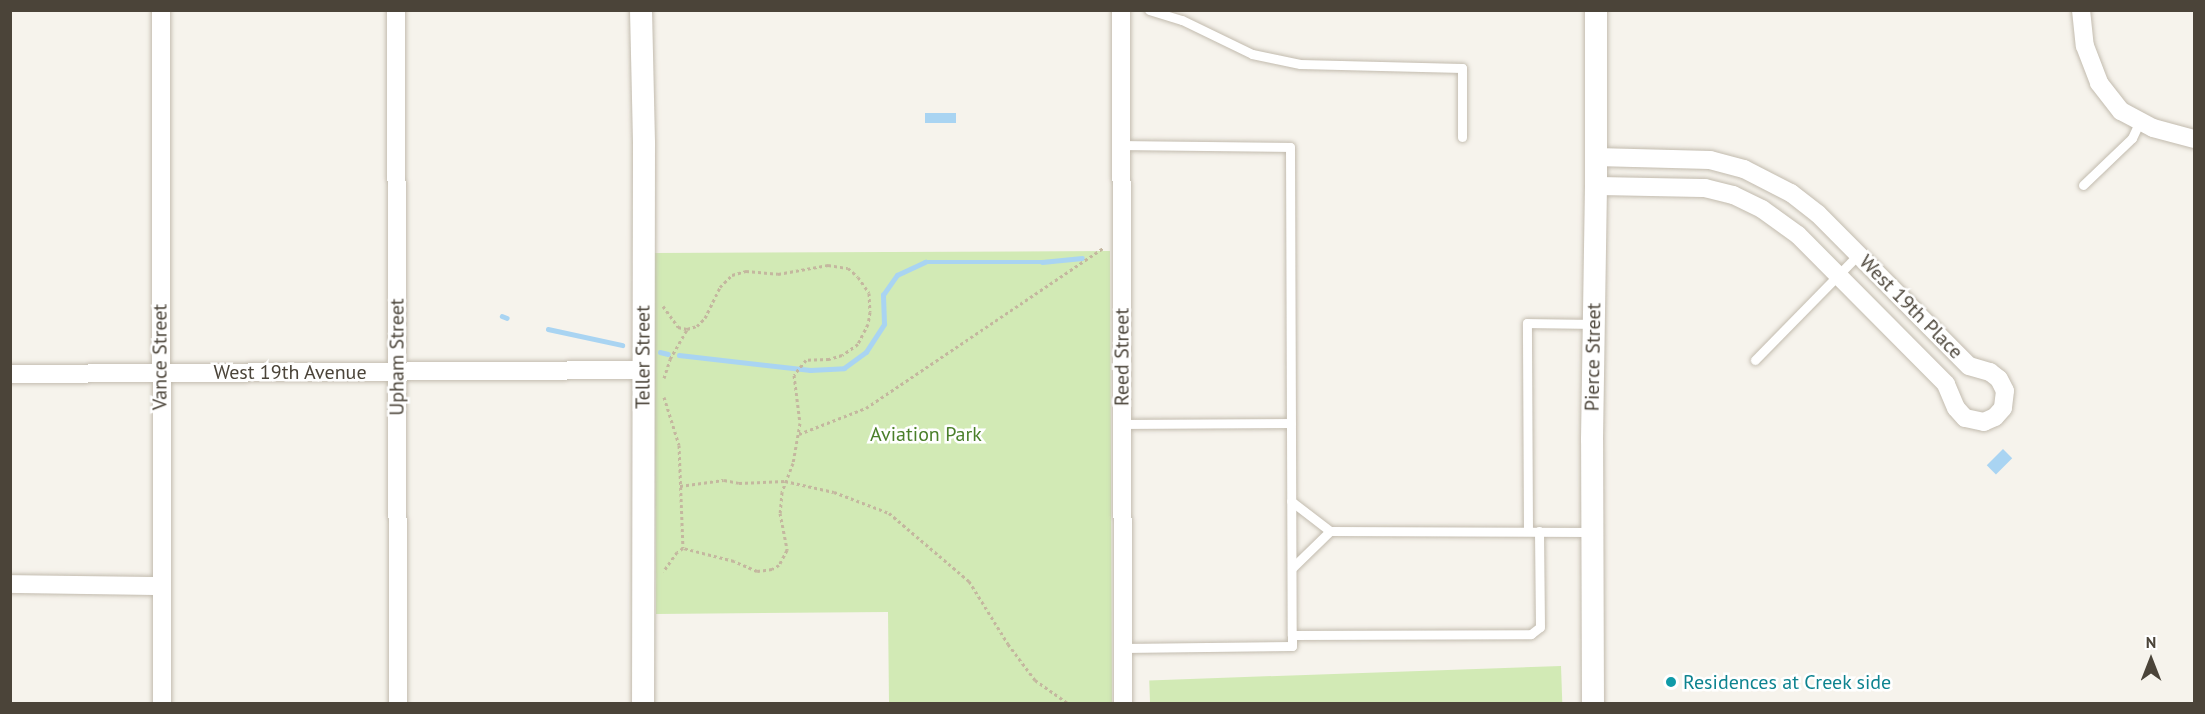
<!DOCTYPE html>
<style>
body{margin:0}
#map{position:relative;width:2205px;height:714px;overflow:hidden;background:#f6f3ec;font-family:"PT Sans",sans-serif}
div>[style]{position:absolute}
.green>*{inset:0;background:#d2eab5;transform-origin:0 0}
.water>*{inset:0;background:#a9d4f2;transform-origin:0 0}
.stream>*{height:4.5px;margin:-2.25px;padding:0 2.25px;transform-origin:2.25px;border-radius:2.25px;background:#a9d4f2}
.path>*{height:3px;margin-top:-1.5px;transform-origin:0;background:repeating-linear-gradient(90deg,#c4b79f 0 3px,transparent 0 6px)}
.roads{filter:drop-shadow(0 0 2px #c2bbae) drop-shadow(0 0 2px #c2bbae)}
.service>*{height:9px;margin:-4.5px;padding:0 4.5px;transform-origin:4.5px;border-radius:4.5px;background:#fff}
.minor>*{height:18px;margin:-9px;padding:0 9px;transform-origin:9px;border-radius:9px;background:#fff}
.tertiary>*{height:22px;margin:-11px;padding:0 11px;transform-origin:11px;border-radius:11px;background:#fff}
.dots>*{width:16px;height:16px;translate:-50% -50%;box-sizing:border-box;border:3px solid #fff;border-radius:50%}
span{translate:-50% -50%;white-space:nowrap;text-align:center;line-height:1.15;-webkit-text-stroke:5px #fff;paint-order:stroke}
.street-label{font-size:20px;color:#4b4439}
.park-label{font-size:20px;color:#4a7f2a}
.culture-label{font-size:20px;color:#0d838f}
.left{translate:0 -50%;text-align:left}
.frame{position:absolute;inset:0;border:12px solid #4b4439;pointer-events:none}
.north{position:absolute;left:2121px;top:630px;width:60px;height:60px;-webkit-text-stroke:4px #fff;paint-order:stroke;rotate:0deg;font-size:16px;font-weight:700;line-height:24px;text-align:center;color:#4b4439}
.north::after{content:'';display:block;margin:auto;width:21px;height:27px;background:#4b4439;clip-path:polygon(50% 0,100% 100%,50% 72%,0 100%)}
</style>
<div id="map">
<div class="green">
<div style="clip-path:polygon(1110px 251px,1112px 703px,889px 703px,888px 612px,656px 614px,654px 253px)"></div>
<div style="left:1561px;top:666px;width:37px;height:412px;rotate:88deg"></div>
</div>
<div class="water">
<div style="left:925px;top:113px;width:31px;height:10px"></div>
<div style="left:2003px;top:449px;width:13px;height:23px;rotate:45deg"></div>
</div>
<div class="stream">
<div style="left:502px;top:316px;width:5px;rotate:22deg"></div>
<div style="left:548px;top:329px;width:76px;rotate:12.2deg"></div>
<div style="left:660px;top:352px;width:8px;rotate:14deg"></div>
<div style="left:679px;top:355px;width:132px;rotate:6.5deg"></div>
<div style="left:810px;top:370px;width:34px;rotate:-3deg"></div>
<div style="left:844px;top:368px;width:27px;rotate:-36deg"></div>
<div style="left:866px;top:352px;width:33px;rotate:-57deg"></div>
<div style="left:884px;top:324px;width:29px;rotate:-92deg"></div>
<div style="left:883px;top:295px;width:24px;rotate:-55deg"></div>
<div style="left:897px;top:275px;width:31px;rotate:-25deg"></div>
<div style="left:925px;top:262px;width:117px"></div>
<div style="left:1042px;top:262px;width:40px;rotate:-5.7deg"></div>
</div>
<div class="path">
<div style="left:663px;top:306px;width:26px;rotate:54deg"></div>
<div style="left:678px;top:327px;width:9px;rotate:13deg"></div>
<div style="left:687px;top:329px;width:10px;rotate:-17deg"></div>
<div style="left:697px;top:326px;width:11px;rotate:-45deg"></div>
<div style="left:705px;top:318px;width:34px;rotate:-64deg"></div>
<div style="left:720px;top:287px;width:17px;rotate:-45deg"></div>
<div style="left:732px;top:275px;width:15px;rotate:-16deg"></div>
<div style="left:746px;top:271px;width:32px;rotate:5deg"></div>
<div style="left:778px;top:274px;width:51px;rotate:-10.2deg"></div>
<div style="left:828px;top:265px;width:20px;rotate:9deg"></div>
<div style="left:848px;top:268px;width:13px;rotate:42deg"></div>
<div style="left:858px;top:277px;width:19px;rotate:55deg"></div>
<div style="left:869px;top:293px;width:19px;rotate:87deg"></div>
<div style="left:870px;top:312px;width:12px;rotate:99deg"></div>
<div style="left:868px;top:324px;width:22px;rotate:117deg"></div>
<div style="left:858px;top:344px;width:19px;rotate:145deg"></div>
<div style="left:842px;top:355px;width:14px;rotate:163deg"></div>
<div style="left:829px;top:359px;width:23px;rotate:178deg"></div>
<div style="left:806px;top:360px;width:19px;rotate:129deg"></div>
<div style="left:794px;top:375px;width:48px;rotate:82.9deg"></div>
<div style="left:800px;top:423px;width:41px;rotate:99.9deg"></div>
<div style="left:793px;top:463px;width:31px;rotate:111deg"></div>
<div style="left:782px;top:492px;width:21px;rotate:95deg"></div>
<div style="left:780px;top:513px;width:38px;rotate:79deg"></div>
<div style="left:787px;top:550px;width:17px;rotate:118deg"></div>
<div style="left:779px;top:565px;width:8px;rotate:150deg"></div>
<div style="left:772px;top:569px;width:15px;rotate:172deg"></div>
<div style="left:757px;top:571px;width:25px;rotate:-157deg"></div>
<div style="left:734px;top:561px;width:53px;rotate:-165.7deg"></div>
<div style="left:683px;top:548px;width:7px;rotate:146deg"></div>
<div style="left:677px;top:552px;width:24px;rotate:125deg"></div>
<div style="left:664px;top:378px;width:20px;rotate:-72deg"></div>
<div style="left:670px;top:359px;width:34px;rotate:-60deg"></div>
<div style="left:664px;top:397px;width:50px;rotate:72.6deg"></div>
<div style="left:679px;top:445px;width:103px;rotate:87.8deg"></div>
<div style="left:799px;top:434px;width:72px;rotate:-21.2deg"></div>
<div style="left:866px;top:408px;width:286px;rotate:-34deg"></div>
<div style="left:680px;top:486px;width:44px;rotate:-7.8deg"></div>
<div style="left:724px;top:480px;width:15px;rotate:11deg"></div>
<div style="left:739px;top:483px;width:46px;rotate:-2.5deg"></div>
<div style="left:785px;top:481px;width:50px;rotate:12.7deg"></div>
<div style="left:834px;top:492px;width:59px;rotate:20.9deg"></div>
<div style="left:889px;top:513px;width:105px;rotate:40.4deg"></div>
<div style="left:969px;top:581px;width:74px;rotate:58.2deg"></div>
<div style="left:1008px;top:644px;width:45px;rotate:53.1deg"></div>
<div style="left:1035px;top:680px;width:42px;rotate:35.2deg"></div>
</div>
<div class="roads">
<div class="service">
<div style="left:1149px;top:10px;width:34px;rotate:17deg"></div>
<div style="left:1182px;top:20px;width:78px;rotate:25.9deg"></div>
<div style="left:1252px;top:54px;width:49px;rotate:11.8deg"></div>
<div style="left:1300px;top:64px;width:162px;rotate:1.4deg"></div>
<div style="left:1462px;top:68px;width:69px;rotate:90deg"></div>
<div style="left:1121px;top:145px;width:169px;rotate:0.7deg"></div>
<div style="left:1290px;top:147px;width:488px;rotate:89.8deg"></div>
<div style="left:1292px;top:635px;width:11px;rotate:90deg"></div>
<div style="left:1292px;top:646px;width:169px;rotate:179.3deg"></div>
<div style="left:2083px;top:185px;width:68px;rotate:-43.8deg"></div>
<div style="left:2132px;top:138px;width:19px;rotate:-65deg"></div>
<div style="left:1755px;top:360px;width:147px;rotate:-45.6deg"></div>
<div style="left:1122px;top:424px;width:169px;rotate:-0.3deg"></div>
<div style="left:1291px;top:501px;width:49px;rotate:37.6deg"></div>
<div style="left:1330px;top:531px;width:262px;rotate:0.2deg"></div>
<div style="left:1528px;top:531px;width:208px;rotate:-90.3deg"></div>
<div style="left:1527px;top:323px;width:66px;rotate:0.9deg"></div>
<div style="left:1292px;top:568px;width:53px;rotate:-44.2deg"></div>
<div style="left:1292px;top:635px;width:239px;rotate:-0.2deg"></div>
<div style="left:1531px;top:634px;width:11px;rotate:-38deg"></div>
<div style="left:1540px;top:627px;width:96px;rotate:-90.6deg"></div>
</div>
<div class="minor">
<div style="left:161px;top:10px;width:694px;rotate:89.92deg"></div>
<div style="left:396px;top:10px;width:694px;rotate:89.83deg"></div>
<div style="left:1121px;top:10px;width:694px;rotate:89.83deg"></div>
<div style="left:2081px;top:10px;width:36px;rotate:84deg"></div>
<div style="left:2085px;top:46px;width:40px;rotate:69deg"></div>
<div style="left:2099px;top:83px;width:36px;rotate:52deg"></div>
<div style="left:2121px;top:111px;width:36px;rotate:28deg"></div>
<div style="left:2153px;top:128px;width:42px;rotate:15deg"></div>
<div style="left:1596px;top:157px;width:114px;rotate:1.5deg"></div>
<div style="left:1710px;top:160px;width:35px;rotate:15deg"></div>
<div style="left:1744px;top:169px;width:53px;rotate:27.1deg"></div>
<div style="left:1791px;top:193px;width:34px;rotate:38deg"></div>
<div style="left:1818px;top:214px;width:214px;rotate:45.2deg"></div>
<div style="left:1969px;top:366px;width:22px;rotate:16deg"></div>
<div style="left:1990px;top:372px;width:11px;rotate:38deg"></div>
<div style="left:1999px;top:379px;width:13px;rotate:63deg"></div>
<div style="left:2005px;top:391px;width:17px;rotate:97deg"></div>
<div style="left:2003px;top:408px;width:12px;rotate:132deg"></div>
<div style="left:1995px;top:417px;width:12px;rotate:156deg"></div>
<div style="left:1984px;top:422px;width:19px;rotate:-168deg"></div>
<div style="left:1965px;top:418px;width:13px;rotate:-132deg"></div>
<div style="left:1956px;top:408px;width:26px;rotate:-113deg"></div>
<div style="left:1946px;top:384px;width:210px;rotate:-134.8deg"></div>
<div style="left:1798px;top:235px;width:44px;rotate:-144.2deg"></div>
<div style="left:1762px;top:209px;width:32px;rotate:-154deg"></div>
<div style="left:1733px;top:195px;width:29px;rotate:-166deg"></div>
<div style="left:1705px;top:188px;width:109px;rotate:-178.9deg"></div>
<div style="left:10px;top:374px;width:632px;rotate:-0.36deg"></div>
<div style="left:10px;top:584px;width:152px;rotate:0.8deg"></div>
</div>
<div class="tertiary">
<div style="left:641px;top:10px;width:134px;rotate:88.7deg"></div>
<div style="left:644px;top:144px;width:560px;rotate:90.1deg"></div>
<div style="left:1593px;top:704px;width:264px;rotate:-90.2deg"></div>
<div style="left:1592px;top:440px;width:254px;rotate:-89.1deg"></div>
<div style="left:1596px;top:186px;width:176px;rotate:-90deg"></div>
</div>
</div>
<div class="dots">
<div style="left:1671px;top:682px;background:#0f9aa8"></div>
</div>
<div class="street-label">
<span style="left:1911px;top:307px;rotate:45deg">West 19th Place</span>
<span style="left:160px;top:357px;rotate:-90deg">Vance Street</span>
<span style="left:397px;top:357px;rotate:-90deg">Upham Street</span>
<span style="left:643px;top:357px;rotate:-90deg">Teller Street</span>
<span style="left:1122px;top:357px;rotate:-90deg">Reed Street</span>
<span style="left:1593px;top:357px;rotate:-89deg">Pierce Street</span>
<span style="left:290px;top:372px">West 19th Avenue</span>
</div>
<div class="park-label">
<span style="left:926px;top:434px">Aviation Park</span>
</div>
<div class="culture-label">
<span class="left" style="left:1683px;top:682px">Residences at Creek side</span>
</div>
<div class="frame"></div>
<div class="north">N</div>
</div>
